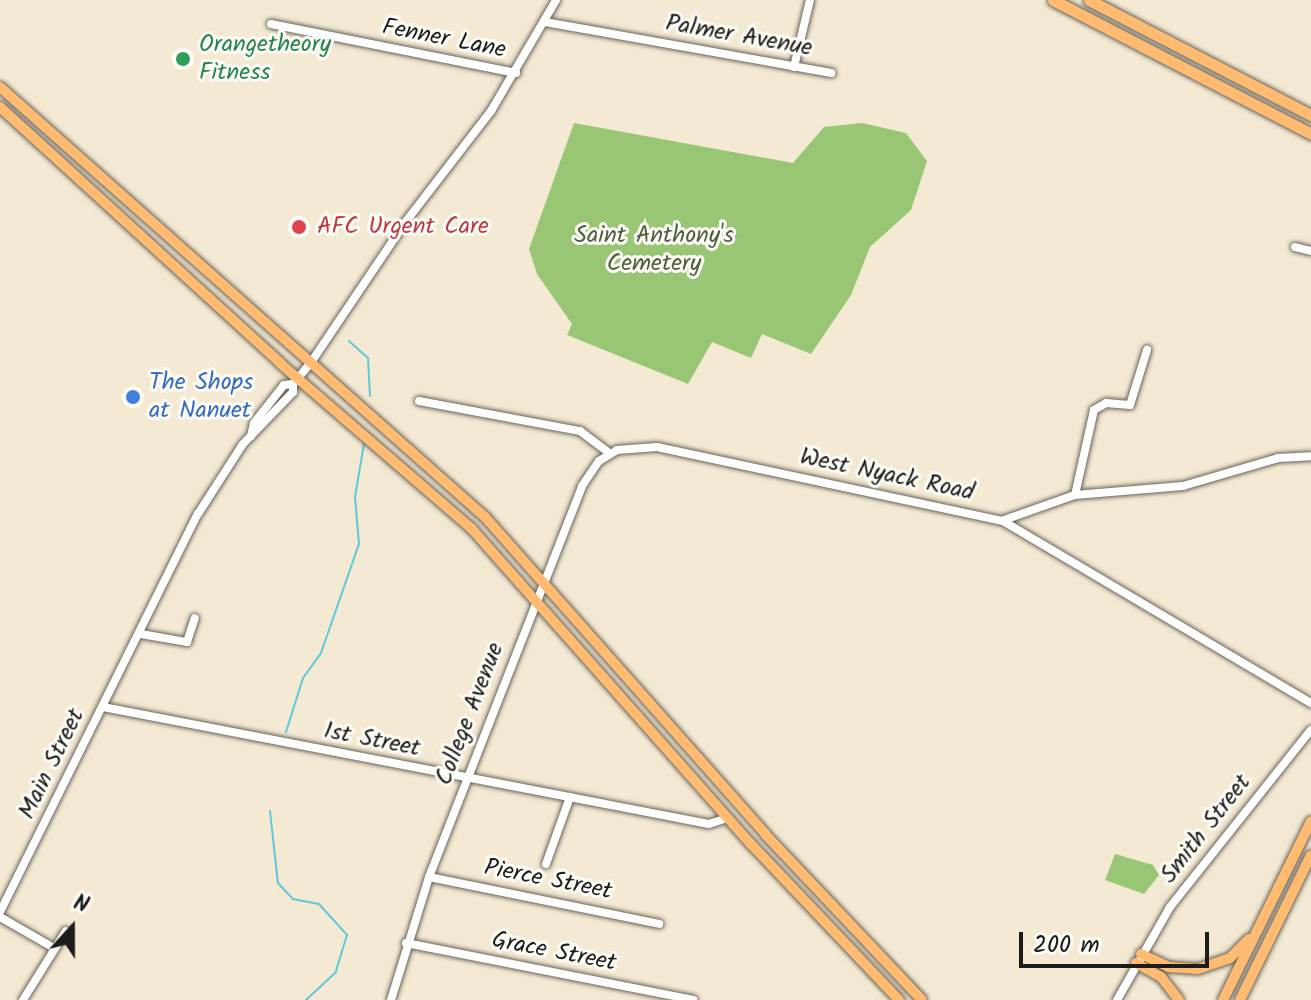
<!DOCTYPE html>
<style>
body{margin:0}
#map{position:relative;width:1311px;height:1000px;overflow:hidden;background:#f4e9d2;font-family:Kalam,sans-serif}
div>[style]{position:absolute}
.green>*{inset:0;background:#98c674}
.stream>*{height:2px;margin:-1px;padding:0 1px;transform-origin:1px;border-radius:1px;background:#5fc8da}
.roads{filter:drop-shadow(0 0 2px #68645c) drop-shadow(0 0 2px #68645c)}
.minor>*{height:8px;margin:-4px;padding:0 4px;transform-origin:4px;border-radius:4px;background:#fff}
.major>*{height:10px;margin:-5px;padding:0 5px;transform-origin:5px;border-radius:5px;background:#ffbb71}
.highway>*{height:11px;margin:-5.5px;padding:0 5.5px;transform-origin:5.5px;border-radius:5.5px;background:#ffbb71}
.dots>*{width:22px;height:22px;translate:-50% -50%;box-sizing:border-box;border:4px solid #fdfcf7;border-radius:50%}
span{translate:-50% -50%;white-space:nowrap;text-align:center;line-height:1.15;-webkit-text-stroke:6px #fdfcf7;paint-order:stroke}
.street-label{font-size:24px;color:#1c1c1c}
.leisure-label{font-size:24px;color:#27864d}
.left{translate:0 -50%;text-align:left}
.health-label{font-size:24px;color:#be3a42}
.park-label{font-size:24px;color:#4e603f}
.shop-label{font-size:24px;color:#366cbe}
.north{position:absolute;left:32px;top:888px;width:80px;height:80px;-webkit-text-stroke:6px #fdfcf7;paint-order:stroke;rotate:21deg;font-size:22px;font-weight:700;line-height:32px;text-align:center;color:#1c1c1c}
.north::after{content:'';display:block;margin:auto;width:28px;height:36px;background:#1c1c1c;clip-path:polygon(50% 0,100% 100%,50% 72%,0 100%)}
.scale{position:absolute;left:1019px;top:932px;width:190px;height:36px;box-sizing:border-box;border:4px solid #1c1c1c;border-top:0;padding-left:10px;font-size:24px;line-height:28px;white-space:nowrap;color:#1c1c1c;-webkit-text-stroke:6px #fdfcf7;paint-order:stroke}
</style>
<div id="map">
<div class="green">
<div style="clip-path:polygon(574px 123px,793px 163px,824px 127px,862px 123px,906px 133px,927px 161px,911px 210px,870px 247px,851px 295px,811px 354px,762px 334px,751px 358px,712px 342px,688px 384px,567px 335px,572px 324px,537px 274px,529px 249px)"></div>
<div style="clip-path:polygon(1115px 854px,1153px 865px,1159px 875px,1144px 894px,1105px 880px)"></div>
</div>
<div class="stream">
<div style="left:349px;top:341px;width:25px;rotate:42deg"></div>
<div style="left:368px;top:358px;width:38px;rotate:87deg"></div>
<div style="left:286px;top:732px;width:57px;rotate:-72.5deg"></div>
<div style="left:303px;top:678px;width:31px;rotate:-54deg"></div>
<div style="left:321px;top:653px;width:115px;rotate:-70.8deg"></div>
<div style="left:359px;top:544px;width:47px;rotate:-94.9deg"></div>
<div style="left:355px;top:497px;width:54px;rotate:-80.4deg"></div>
<div style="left:270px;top:811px;width:72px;rotate:83.7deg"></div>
<div style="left:278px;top:883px;width:22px;rotate:47deg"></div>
<div style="left:293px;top:899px;width:26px;rotate:11deg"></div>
<div style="left:319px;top:904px;width:42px;rotate:47.9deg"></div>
<div style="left:347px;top:935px;width:39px;rotate:107deg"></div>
<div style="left:336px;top:972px;width:41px;rotate:137deg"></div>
</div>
<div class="roads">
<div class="minor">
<div style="left:545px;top:22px;width:291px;rotate:10.1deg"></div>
<div style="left:271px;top:24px;width:250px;rotate:11.3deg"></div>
<div style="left:794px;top:67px;width:69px;rotate:-76.6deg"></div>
<div style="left:1295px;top:247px;width:16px;rotate:14deg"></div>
<div style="left:419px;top:401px;width:164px;rotate:10.6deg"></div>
<div style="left:580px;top:431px;width:36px;rotate:37deg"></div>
<div style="left:251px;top:436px;width:13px;rotate:-77deg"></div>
<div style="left:254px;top:423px;width:48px;rotate:-51.7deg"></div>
<div style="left:284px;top:385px;width:9px;rotate:-6deg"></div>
<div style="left:293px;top:384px;width:26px;rotate:-50deg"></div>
<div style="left:310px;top:364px;width:169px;rotate:-56.1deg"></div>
<div style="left:404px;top:224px;width:143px;rotate:-52.4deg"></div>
<div style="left:491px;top:111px;width:129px;rotate:-59.6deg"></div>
<div style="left:1075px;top:495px;width:87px;rotate:-77.4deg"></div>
<div style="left:1094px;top:410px;width:14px;rotate:-30deg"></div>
<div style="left:1106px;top:403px;width:24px;rotate:5deg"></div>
<div style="left:1130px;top:405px;width:58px;rotate:-72.8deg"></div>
<div style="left:1004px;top:520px;width:75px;rotate:-19.4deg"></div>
<div style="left:1075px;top:495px;width:108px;rotate:-4.8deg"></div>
<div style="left:1183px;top:486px;width:99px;rotate:-16.4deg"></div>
<div style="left:1278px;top:458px;width:33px;rotate:-3deg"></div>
<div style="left:141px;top:634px;width:47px;rotate:9.9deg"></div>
<div style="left:187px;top:642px;width:25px;rotate:-72deg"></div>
<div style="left:103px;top:707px;width:617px;rotate:10.93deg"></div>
<div style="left:709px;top:824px;width:20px;rotate:-18deg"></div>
<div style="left:546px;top:864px;width:71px;rotate:-70.3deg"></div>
<div style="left:429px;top:877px;width:235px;rotate:11.5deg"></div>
<div style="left:0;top:912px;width:445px;rotate:-63.6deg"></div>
<div style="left:198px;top:514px;width:83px;rotate:-57.3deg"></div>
<div style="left:243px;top:444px;width:72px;rotate:-46.1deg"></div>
<div style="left:293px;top:392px;width:8px;rotate:-90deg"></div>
<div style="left:0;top:917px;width:62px;rotate:29.9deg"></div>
<div style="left:406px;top:943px;width:293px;rotate:11.2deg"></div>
<div style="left:23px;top:1000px;width:81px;rotate:-58.1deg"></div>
<div style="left:391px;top:1000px;width:129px;rotate:-72.8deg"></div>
<div style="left:429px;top:877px;width:420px;rotate:-68.6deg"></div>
<div style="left:582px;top:486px;width:30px;rotate:-56deg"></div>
<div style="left:599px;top:461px;width:21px;rotate:-31deg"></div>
<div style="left:617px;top:450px;width:40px;rotate:-4.3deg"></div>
<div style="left:657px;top:447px;width:354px;rotate:12.1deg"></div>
<div style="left:1003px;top:521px;width:358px;rotate:30.6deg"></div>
<div style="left:1117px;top:1000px;width:107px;rotate:-60.3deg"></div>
<div style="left:1170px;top:907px;width:226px;rotate:-51.5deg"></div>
</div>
<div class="major">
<div style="left:0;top:87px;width:648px;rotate:41.56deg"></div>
<div style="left:485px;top:517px;width:423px;rotate:48.5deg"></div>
<div style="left:765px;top:834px;width:228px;rotate:46.6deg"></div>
<div style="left:0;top:107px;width:381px;rotate:42.4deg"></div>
<div style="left:281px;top:364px;width:252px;rotate:40.8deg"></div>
<div style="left:472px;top:529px;width:421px;rotate:48.5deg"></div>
<div style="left:751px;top:844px;width:215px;rotate:46.5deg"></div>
<div style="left:1141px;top:954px;width:31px;rotate:25deg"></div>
<div style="left:1169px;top:967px;width:29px;rotate:4deg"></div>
<div style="left:1198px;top:969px;width:34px;rotate:-19deg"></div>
<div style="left:1230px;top:958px;width:27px;rotate:-45deg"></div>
<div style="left:1136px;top:963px;width:29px;rotate:29deg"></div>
<div style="left:1161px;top:977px;width:29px;rotate:52deg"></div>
<div style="left:1223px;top:1000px;width:199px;rotate:-63.8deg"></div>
<div style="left:1240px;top:1000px;width:161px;rotate:-63.9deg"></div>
</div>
<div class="highway">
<div style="left:1053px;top:0;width:291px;rotate:27.4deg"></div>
<div style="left:1089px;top:0;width:250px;rotate:27.4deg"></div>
</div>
</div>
<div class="dots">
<div style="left:183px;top:59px;background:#2e9e5b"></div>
<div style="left:299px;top:227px;background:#e0444e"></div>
<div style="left:133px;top:397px;background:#3f7fe0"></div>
</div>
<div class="street-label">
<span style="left:739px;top:36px;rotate:10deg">Palmer Avenue</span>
<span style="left:444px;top:39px;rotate:11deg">Fenner Lane</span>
<span style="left:887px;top:475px;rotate:12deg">West Nyack Road</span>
<span style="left:470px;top:714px;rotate:-69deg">College Avenue</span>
<span style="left:372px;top:740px;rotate:11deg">1st Street</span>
<span style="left:52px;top:764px;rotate:-64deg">Main Street</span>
<span style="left:1206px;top:829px;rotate:-52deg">Smith Street</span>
<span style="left:548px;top:880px;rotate:11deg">Pierce Street</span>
<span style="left:554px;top:952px;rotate:11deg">Grace Street</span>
</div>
<div class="leisure-label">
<span class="left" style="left:199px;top:59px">Orangetheory<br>Fitness</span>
</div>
<div class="health-label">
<span class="left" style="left:317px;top:227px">AFC Urgent Care</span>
</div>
<div class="park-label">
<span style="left:654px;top:250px">Saint Anthony's<br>Cemetery</span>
</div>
<div class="shop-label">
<span class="left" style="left:149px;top:397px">The Shops<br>at Nanuet</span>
</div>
<div class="north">N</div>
<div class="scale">200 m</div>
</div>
